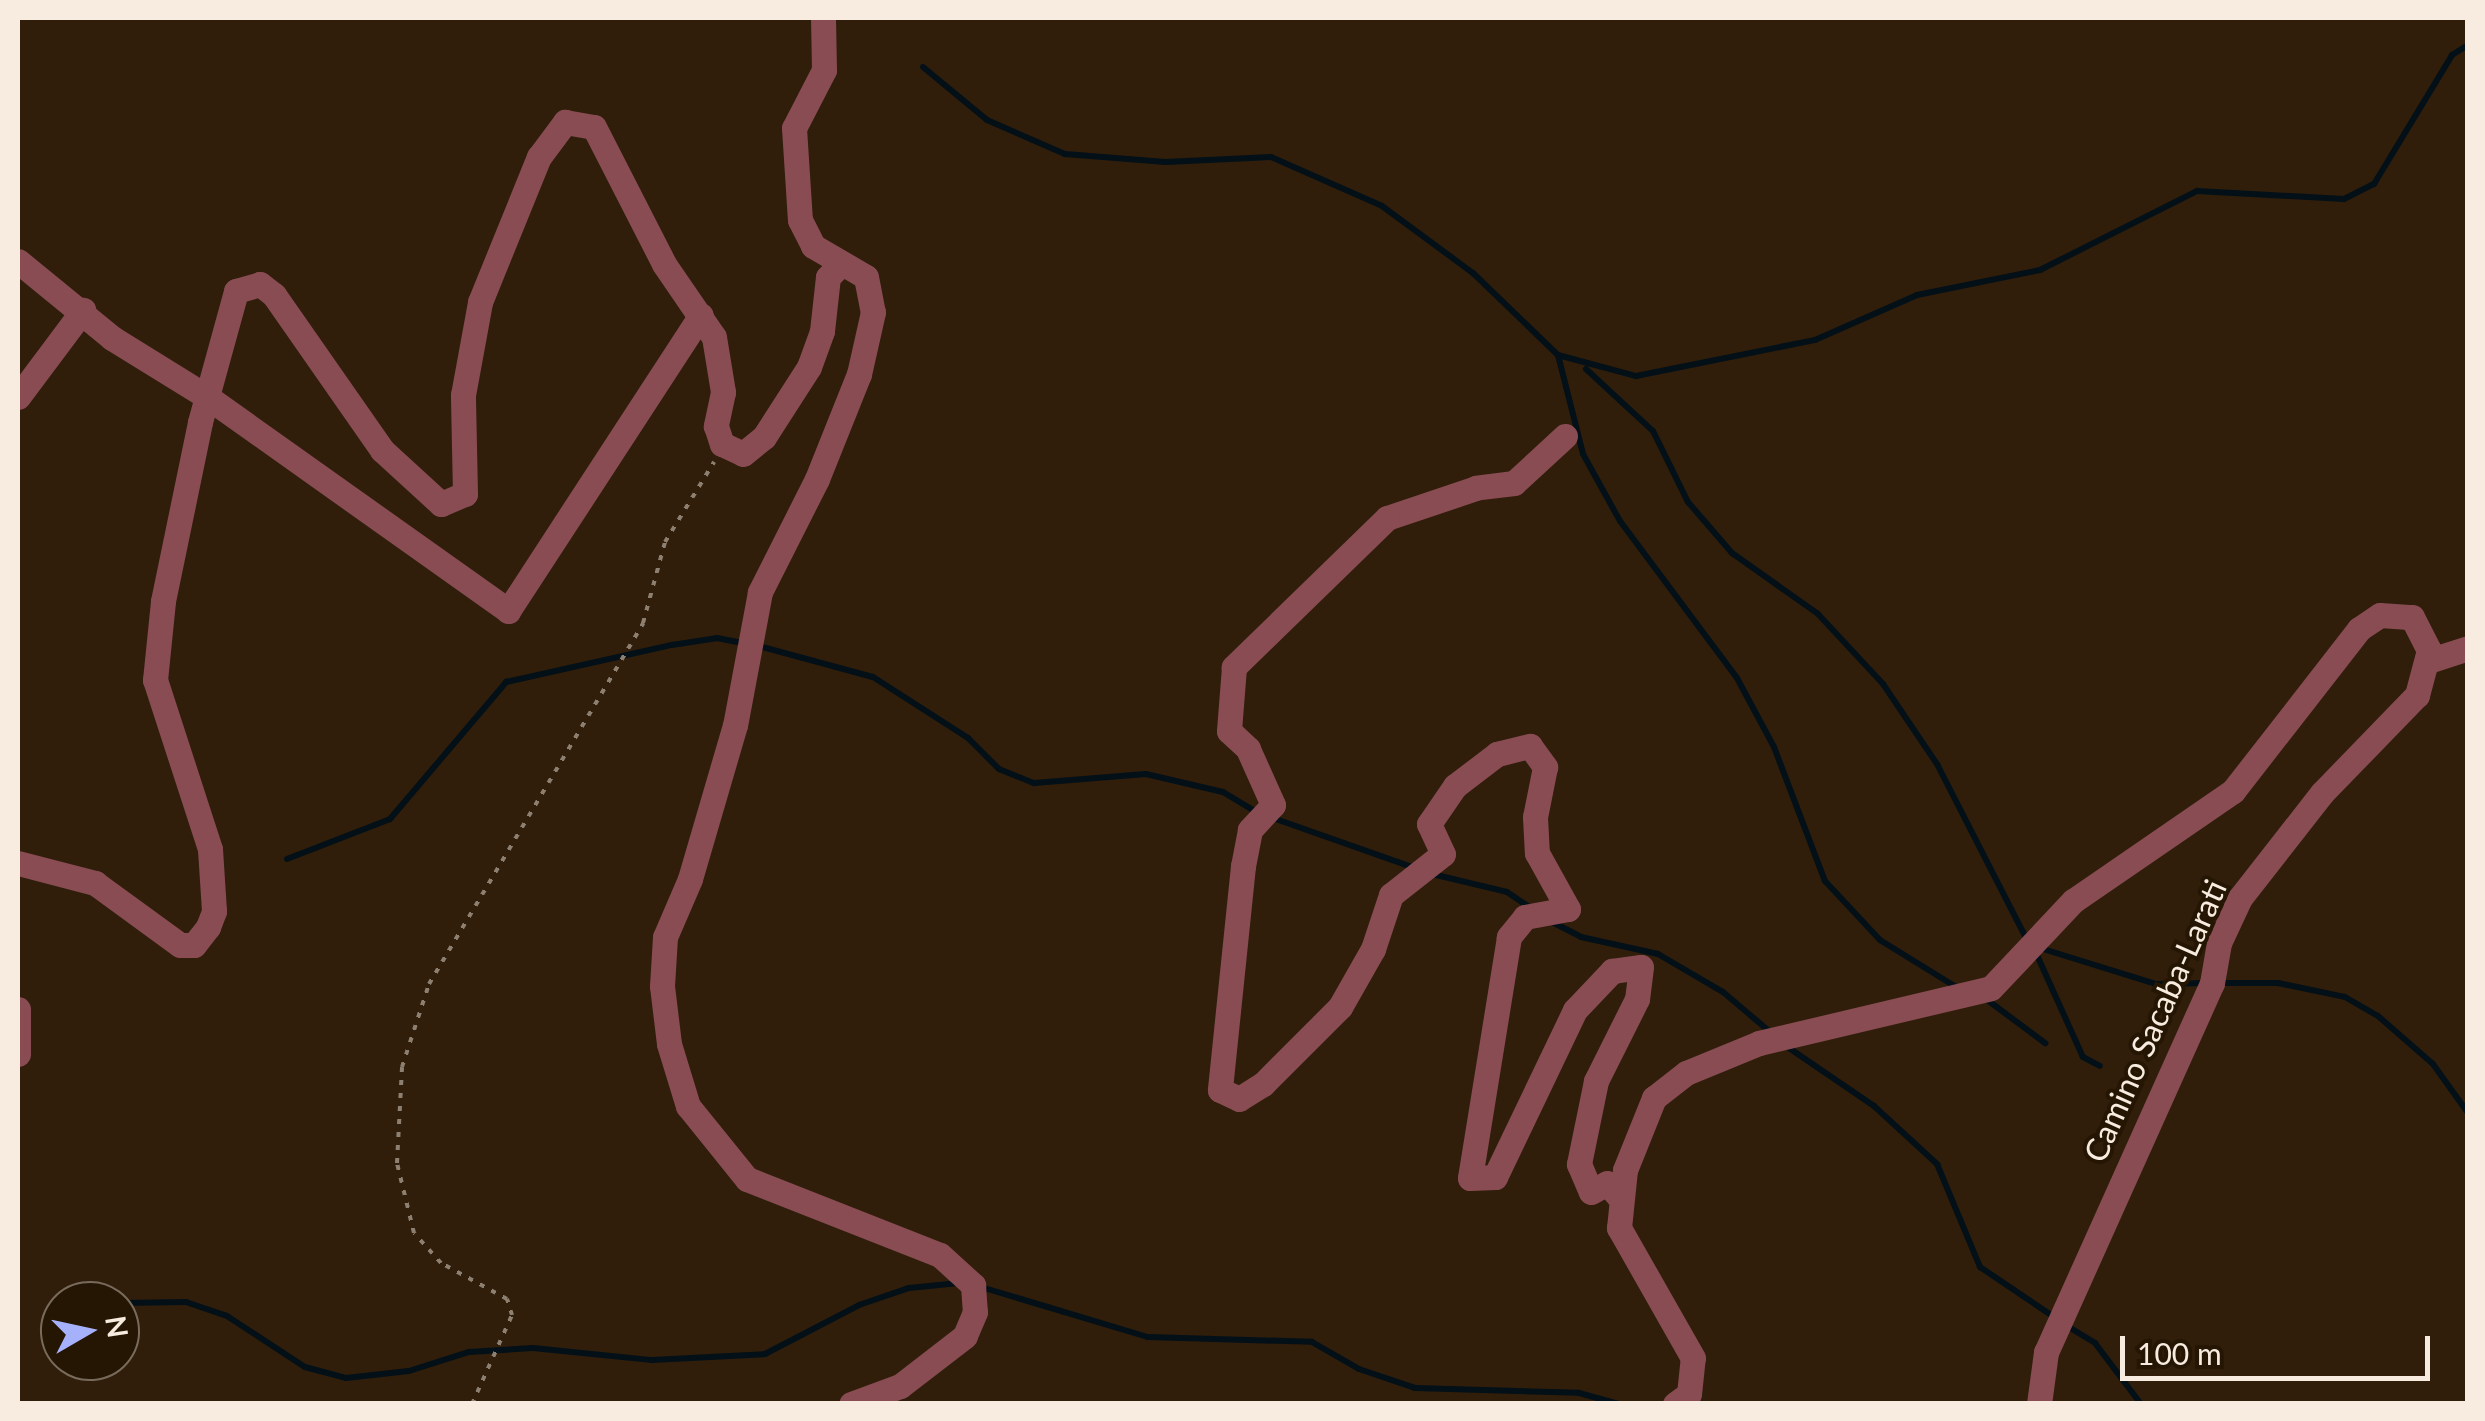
<!DOCTYPE html>
<style>
body{margin:0}
#map{position:relative;width:2485px;height:1421px;overflow:hidden;background:#301e0b;font-family:Lato,sans-serif}
div>[style]{position:absolute}
.stream>*{height:6px;margin:-3px;padding:0 3px;transform-origin:3px;border-radius:3px;background:#031017}
.path>*{height:4px;margin-top:-2px;transform-origin:0;background:repeating-linear-gradient(90deg,#8e8070 0 5px,transparent 0 13px)}
.minor>*{height:25px;margin:-12.5px;padding:0 12.5px;transform-origin:12.5px;border-radius:12.5px;background:#894c53}
span{translate:-50% -50%;white-space:nowrap;text-align:center;line-height:1.15;-webkit-text-stroke:8px #251503;paint-order:stroke}
.street-label{font-size:32px;color:#f7ecdf}
.frame{position:absolute;inset:0;border:20px solid #f7ecdf;pointer-events:none}
.north{position:absolute;left:40px;top:1281px;width:100px;height:100px;box-sizing:border-box;background:#251503;border:2px solid #796b5b;border-radius:50%;rotate:81deg;font-size:28px;font-weight:700;line-height:40px;text-align:center;color:#f7ecdf}
.north::after{content:'';display:block;margin:auto;width:35px;height:45px;background:#a6b1fc;clip-path:polygon(50% 0,100% 100%,50% 72%,0 100%)}
.scale{position:absolute;left:2120px;top:1336px;width:310px;height:45px;box-sizing:border-box;border:5px solid #f7ecdf;border-top:0;padding-left:12px;font-size:30px;line-height:35px;white-space:nowrap;color:#f7ecdf;-webkit-text-stroke:8px #251503;paint-order:stroke}
</style>
<div id="map">
<div class="stream">
<div style="left:923px;top:67px;width:83px;rotate:39.6deg"></div>
<div style="left:987px;top:120px;width:85px;rotate:23.6deg"></div>
<div style="left:1065px;top:154px;width:101px;rotate:4.5deg"></div>
<div style="left:1166px;top:162px;width:105px;rotate:-2.7deg"></div>
<div style="left:1271px;top:157px;width:121px;rotate:23.8deg"></div>
<div style="left:1382px;top:206px;width:113px;rotate:36.4deg"></div>
<div style="left:1473px;top:273px;width:118px;rotate:44deg"></div>
<div style="left:1558px;top:355px;width:81px;rotate:15.1deg"></div>
<div style="left:1636px;top:376px;width:183px;rotate:-11.4deg"></div>
<div style="left:1815px;top:340px;width:111px;rotate:-23.8deg"></div>
<div style="left:1917px;top:295px;width:126px;rotate:-11.5deg"></div>
<div style="left:2040px;top:270px;width:176px;rotate:-26.7deg"></div>
<div style="left:2197px;top:191px;width:147px;rotate:3.1deg"></div>
<div style="left:2344px;top:199px;width:34px;rotate:-27deg"></div>
<div style="left:2374px;top:184px;width:151px;rotate:-58.8deg"></div>
<div style="left:2452px;top:55px;width:19px;rotate:-32deg"></div>
<div style="left:1558px;top:355px;width:102px;rotate:75.8deg"></div>
<div style="left:1583px;top:454px;width:77px;rotate:61.1deg"></div>
<div style="left:1620px;top:521px;width:196px;rotate:53.3deg"></div>
<div style="left:1737px;top:678px;width:78px;rotate:61.8deg"></div>
<div style="left:1774px;top:747px;width:143px;rotate:69.2deg"></div>
<div style="left:1825px;top:881px;width:81px;rotate:47deg"></div>
<div style="left:1880px;top:940px;width:89px;rotate:31.7deg"></div>
<div style="left:1586px;top:369px;width:91px;rotate:42.8deg"></div>
<div style="left:1653px;top:431px;width:79px;rotate:63.8deg"></div>
<div style="left:1688px;top:502px;width:67px;rotate:49.2deg"></div>
<div style="left:1732px;top:553px;width:105px;rotate:35.3deg"></div>
<div style="left:1818px;top:614px;width:96px;rotate:47.1deg"></div>
<div style="left:1883px;top:684px;width:97px;rotate:56deg"></div>
<div style="left:1937px;top:764px;width:195px;rotate:62.9deg"></div>
<div style="left:755px;top:645px;width:122px;rotate:15.2deg"></div>
<div style="left:873px;top:677px;width:113px;rotate:32.7deg"></div>
<div style="left:968px;top:738px;width:44px;rotate:45deg"></div>
<div style="left:999px;top:769px;width:38px;rotate:22deg"></div>
<div style="left:1034px;top:783px;width:112px;rotate:-4.6deg"></div>
<div style="left:1146px;top:774px;width:79px;rotate:13.2deg"></div>
<div style="left:1223px;top:792px;width:39px;rotate:31deg"></div>
<div style="left:1273px;top:818px;width:147px;rotate:19.4deg"></div>
<div style="left:287px;top:859px;width:110px;rotate:-21.2deg"></div>
<div style="left:390px;top:819px;width:180px;rotate:-49.7deg"></div>
<div style="left:506px;top:682px;width:170px;rotate:-12.6deg"></div>
<div style="left:672px;top:645px;width:46px;rotate:-8.8deg"></div>
<div style="left:717px;top:638px;width:26px;rotate:11deg"></div>
<div style="left:1428px;top:873px;width:81px;rotate:13.5deg"></div>
<div style="left:1507px;top:892px;width:27px;rotate:34deg"></div>
<div style="left:1552px;top:922px;width:33px;rotate:27deg"></div>
<div style="left:1581px;top:937px;width:79px;rotate:12.4deg"></div>
<div style="left:1658px;top:954px;width:75px;rotate:30.3deg"></div>
<div style="left:1723px;top:992px;width:60px;rotate:40.3deg"></div>
<div style="left:2040px;top:948px;width:121px;rotate:17.2deg"></div>
<div style="left:2156px;top:984px;width:51px;rotate:-1.1deg"></div>
<div style="left:2036px;top:953px;width:114px;rotate:65.7deg"></div>
<div style="left:2083px;top:1057px;width:19px;rotate:28deg"></div>
<div style="left:2219px;top:983px;width:59px"></div>
<div style="left:2278px;top:983px;width:68px;rotate:11.8deg"></div>
<div style="left:2345px;top:997px;width:38px;rotate:30deg"></div>
<div style="left:2378px;top:1016px;width:73px;rotate:41.1deg"></div>
<div style="left:2433px;top:1064px;width:60px;rotate:54.5deg"></div>
<div style="left:1986px;top:999px;width:74px;rotate:36.7deg"></div>
<div style="left:1786px;top:1046px;width:107px;rotate:34.3deg"></div>
<div style="left:1874px;top:1106px;width:86px;rotate:42.6deg"></div>
<div style="left:1937px;top:1164px;width:112px;rotate:67.3deg"></div>
<div style="left:1980px;top:1267px;width:93px;rotate:34deg"></div>
<div style="left:981px;top:1287px;width:174px;rotate:16.7deg"></div>
<div style="left:1148px;top:1337px;width:164px;rotate:1.7deg"></div>
<div style="left:1312px;top:1342px;width:54px;rotate:29.9deg"></div>
<div style="left:1359px;top:1369px;width:59px;rotate:18.7deg"></div>
<div style="left:1415px;top:1388px;width:164px;rotate:1.7deg"></div>
<div style="left:1579px;top:1393px;width:41px;rotate:15.4deg"></div>
<div style="left:120px;top:1303px;width:66px;rotate:-0.9deg"></div>
<div style="left:186px;top:1302px;width:43px;rotate:18.9deg"></div>
<div style="left:227px;top:1316px;width:93px;rotate:33.2deg"></div>
<div style="left:305px;top:1367px;width:42px;rotate:15deg"></div>
<div style="left:346px;top:1378px;width:63px;rotate:-6.3deg"></div>
<div style="left:409px;top:1371px;width:63px;rotate:-17.6deg"></div>
<div style="left:469px;top:1352px;width:64px;rotate:-3.6deg"></div>
<div style="left:533px;top:1348px;width:120px;rotate:5.8deg"></div>
<div style="left:652px;top:1360px;width:113px;rotate:-3deg"></div>
<div style="left:765px;top:1354px;width:106px;rotate:-27.5deg"></div>
<div style="left:859px;top:1305px;width:53px;rotate:-18.8deg"></div>
<div style="left:909px;top:1288px;width:50px;rotate:-5.7deg"></div>
<div style="left:2067px;top:1326px;width:33px;rotate:31deg"></div>
<div style="left:2095px;top:1343px;width:76px;rotate:53deg"></div>
</div>
<div class="path">
<div style="left:472px;top:1404px;width:98px;rotate:-65.8deg"></div>
<div style="left:512px;top:1315px;width:17px;rotate:-107deg"></div>
<div style="left:507px;top:1299px;width:75px;rotate:-151.4deg"></div>
<div style="left:441px;top:1263px;width:40px;rotate:-132deg"></div>
<div style="left:414px;top:1233px;width:72px;rotate:-103.7deg"></div>
<div style="left:397px;top:1163px;width:96px;rotate:-87deg"></div>
<div style="left:402px;top:1067px;width:87px;rotate:-72deg"></div>
<div style="left:429px;top:984px;width:420px;rotate:-59.3deg"></div>
<div style="left:643px;top:623px;width:84px;rotate:-74.8deg"></div>
<div style="left:665px;top:542px;width:94px;rotate:-58.5deg"></div>
</div>
<div class="minor">
<div style="left:823px;top:18px;width:52px;rotate:88.9deg"></div>
<div style="left:824px;top:70px;width:65px;rotate:117.3deg"></div>
<div style="left:794px;top:128px;width:92px;rotate:86.3deg"></div>
<div style="left:800px;top:220px;width:29px;rotate:63deg"></div>
<div style="left:813px;top:246px;width:61px;rotate:30.3deg"></div>
<div style="left:866px;top:277px;width:36px;rotate:79deg"></div>
<div style="left:873px;top:312px;width:64px;rotate:102.7deg"></div>
<div style="left:859px;top:374px;width:113px;rotate:111.8deg"></div>
<div style="left:817px;top:479px;width:127px;rotate:116.8deg"></div>
<div style="left:760px;top:592px;width:135px;rotate:100.6deg"></div>
<div style="left:735px;top:725px;width:160px;rotate:106.3deg"></div>
<div style="left:690px;top:879px;width:63px;rotate:113.3deg"></div>
<div style="left:665px;top:937px;width:49px;rotate:93.5deg"></div>
<div style="left:662px;top:986px;width:58px;rotate:83.1deg"></div>
<div style="left:669px;top:1044px;width:65px;rotate:73deg"></div>
<div style="left:688px;top:1106px;width:94px;rotate:51.1deg"></div>
<div style="left:747px;top:1179px;width:207px;rotate:21.5deg"></div>
<div style="left:940px;top:1255px;width:45px;rotate:42.3deg"></div>
<div style="left:973px;top:1285px;width:27px;rotate:86deg"></div>
<div style="left:975px;top:1312px;width:26px;rotate:113deg"></div>
<div style="left:965px;top:1336px;width:82px;rotate:142.4deg"></div>
<div style="left:900px;top:1386px;width:52px;rotate:159.8deg"></div>
<div style="left:18px;top:261px;width:122px;rotate:39.3deg"></div>
<div style="left:112px;top:338px;width:110px;rotate:31.7deg"></div>
<div style="left:206px;top:396px;width:371px;rotate:35.4deg"></div>
<div style="left:508px;top:611px;width:353px;rotate:-56.9deg"></div>
<div style="left:18px;top:397px;width:109px;rotate:-53.2deg"></div>
<div style="left:1565px;top:436px;width:69px;rotate:137.3deg"></div>
<div style="left:1514px;top:483px;width:38px;rotate:173deg"></div>
<div style="left:1476px;top:488px;width:94px;rotate:161.4deg"></div>
<div style="left:1387px;top:518px;width:214px;rotate:135.8deg"></div>
<div style="left:1234px;top:667px;width:64px;rotate:94.5deg"></div>
<div style="left:1229px;top:731px;width:26px;rotate:43deg"></div>
<div style="left:1248px;top:749px;width:61px;rotate:65.9deg"></div>
<div style="left:1273px;top:805px;width:34px;rotate:133deg"></div>
<div style="left:1250px;top:830px;width:37px;rotate:101deg"></div>
<div style="left:1243px;top:866px;width:225px;rotate:95.9deg"></div>
<div style="left:1220px;top:1090px;width:21px;rotate:25deg"></div>
<div style="left:1239px;top:1099px;width:28px;rotate:-32deg"></div>
<div style="left:1263px;top:1084px;width:109px;rotate:-45deg"></div>
<div style="left:1340px;top:1007px;width:67px;rotate:-60.4deg"></div>
<div style="left:1373px;top:949px;width:57px;rotate:-71.6deg"></div>
<div style="left:1391px;top:895px;width:66px;rotate:-38.3deg"></div>
<div style="left:1443px;top:854px;width:33px;rotate:-115deg"></div>
<div style="left:1429px;top:824px;width:46px;rotate:-55.6deg"></div>
<div style="left:1455px;top:786px;width:53px;rotate:-37.3deg"></div>
<div style="left:1497px;top:754px;width:34px;rotate:-14deg"></div>
<div style="left:1530px;top:746px;width:26px;rotate:54deg"></div>
<div style="left:1545px;top:767px;width:51px;rotate:101.3deg"></div>
<div style="left:1535px;top:817px;width:36px;rotate:87deg"></div>
<div style="left:1537px;top:853px;width:64px;rotate:61deg"></div>
<div style="left:1568px;top:909px;width:44px;rotate:169.5deg"></div>
<div style="left:1525px;top:917px;width:26px;rotate:129deg"></div>
<div style="left:1509px;top:937px;width:244px;rotate:99.2deg"></div>
<div style="left:1470px;top:1178px;width:25px;rotate:-2deg"></div>
<div style="left:1495px;top:1177px;width:185px;rotate:-64.4deg"></div>
<div style="left:1575px;top:1010px;width:54px;rotate:-46.5deg"></div>
<div style="left:1612px;top:971px;width:29px;rotate:-8deg"></div>
<div style="left:1641px;top:967px;width:32px;rotate:97deg"></div>
<div style="left:1637px;top:999px;width:92px;rotate:116.6deg"></div>
<div style="left:1596px;top:1081px;width:85px;rotate:101.6deg"></div>
<div style="left:1579px;top:1164px;width:30px;rotate:67deg"></div>
<div style="left:1591px;top:1192px;width:18px;rotate:-29deg"></div>
<div style="left:1607px;top:1183px;width:18px;rotate:49deg"></div>
<div style="left:2428px;top:661px;width:42px;rotate:-18deg"></div>
<div style="left:18px;top:863px;width:80px;rotate:14.6deg"></div>
<div style="left:95px;top:883px;width:105px;rotate:36.1deg"></div>
<div style="left:180px;top:945px;width:14px"></div>
<div style="left:194px;top:945px;width:23px;rotate:-52deg"></div>
<div style="left:208px;top:927px;width:17px;rotate:-69deg"></div>
<div style="left:214px;top:911px;width:62px;rotate:-93.7deg"></div>
<div style="left:210px;top:849px;width:178px;rotate:-108deg"></div>
<div style="left:155px;top:680px;width:79px;rotate:-84.2deg"></div>
<div style="left:163px;top:601px;width:183px;rotate:-78.3deg"></div>
<div style="left:200px;top:422px;width:136px;rotate:-74.6deg"></div>
<div style="left:236px;top:291px;width:25px;rotate:-16deg"></div>
<div style="left:260px;top:284px;width:18px;rotate:38deg"></div>
<div style="left:274px;top:295px;width:189px;rotate:55.1deg"></div>
<div style="left:382px;top:450px;width:80px;rotate:42.5deg"></div>
<div style="left:441px;top:504px;width:26px;rotate:-23deg"></div>
<div style="left:465px;top:494px;width:99px;rotate:-91.2deg"></div>
<div style="left:463px;top:395px;width:95px;rotate:-79.6deg"></div>
<div style="left:480px;top:302px;width:157px;rotate:-67.9deg"></div>
<div style="left:539px;top:157px;width:44px;rotate:-53.4deg"></div>
<div style="left:565px;top:122px;width:29px;rotate:10deg"></div>
<div style="left:594px;top:127px;width:154px;rotate:62.9deg"></div>
<div style="left:664px;top:264px;width:88px;rotate:55.6deg"></div>
<div style="left:714px;top:337px;width:56px;rotate:80.7deg"></div>
<div style="left:723px;top:392px;width:35px;rotate:102deg"></div>
<div style="left:716px;top:426px;width:19px;rotate:72deg"></div>
<div style="left:722px;top:444px;width:23px;rotate:25deg"></div>
<div style="left:743px;top:454px;width:27px;rotate:-39deg"></div>
<div style="left:764px;top:437px;width:83px;rotate:-57.3deg"></div>
<div style="left:809px;top:367px;width:38px;rotate:-70deg"></div>
<div style="left:822px;top:331px;width:54px;rotate:-83.7deg"></div>
<div style="left:828px;top:277px;width:16px;rotate:-45deg"></div>
<div style="left:18px;top:1009px;width:45px;rotate:90deg"></div>
<div style="left:1675px;top:1404px;width:17px;rotate:-36deg"></div>
<div style="left:1689px;top:1394px;width:36px;rotate:-84deg"></div>
<div style="left:1693px;top:1358px;width:150px;rotate:-119.6deg"></div>
<div style="left:1619px;top:1228px;width:58px;rotate:-84.1deg"></div>
<div style="left:1625px;top:1170px;width:78px;rotate:-68.1deg"></div>
<div style="left:1654px;top:1098px;width:41px;rotate:-38deg"></div>
<div style="left:1686px;top:1073px;width:79px;rotate:-22.3deg"></div>
<div style="left:1759px;top:1043px;width:238px;rotate:-13.3deg"></div>
<div style="left:1991px;top:988px;width:120px;rotate:-46.7deg"></div>
<div style="left:2073px;top:901px;width:194px;rotate:-34.5deg"></div>
<div style="left:2233px;top:791px;width:205px;rotate:-52.1deg"></div>
<div style="left:2359px;top:629px;width:25px;rotate:-34deg"></div>
<div style="left:2380px;top:615px;width:32px;rotate:4deg"></div>
<div style="left:2412px;top:617px;width:37px;rotate:63deg"></div>
<div style="left:2429px;top:650px;width:47px;rotate:104.9deg"></div>
<div style="left:2417px;top:695px;width:136px;rotate:134.1deg"></div>
<div style="left:2322px;top:793px;width:133px;rotate:128deg"></div>
<div style="left:2240px;top:898px;width:50px;rotate:115deg"></div>
<div style="left:2219px;top:943px;width:41px;rotate:99.9deg"></div>
<div style="left:2212px;top:983px;width:405px;rotate:114.2deg"></div>
<div style="left:2046px;top:1352px;width:52px;rotate:97.7deg"></div>
</div>
<div class="street-label">
<span style="left:2155px;top:1021px;rotate:-66deg">Camino Sacaba-Larati</span>
</div>
<div class="frame"></div>
<div class="north">N</div>
<div class="scale">100 m</div>
</div>
